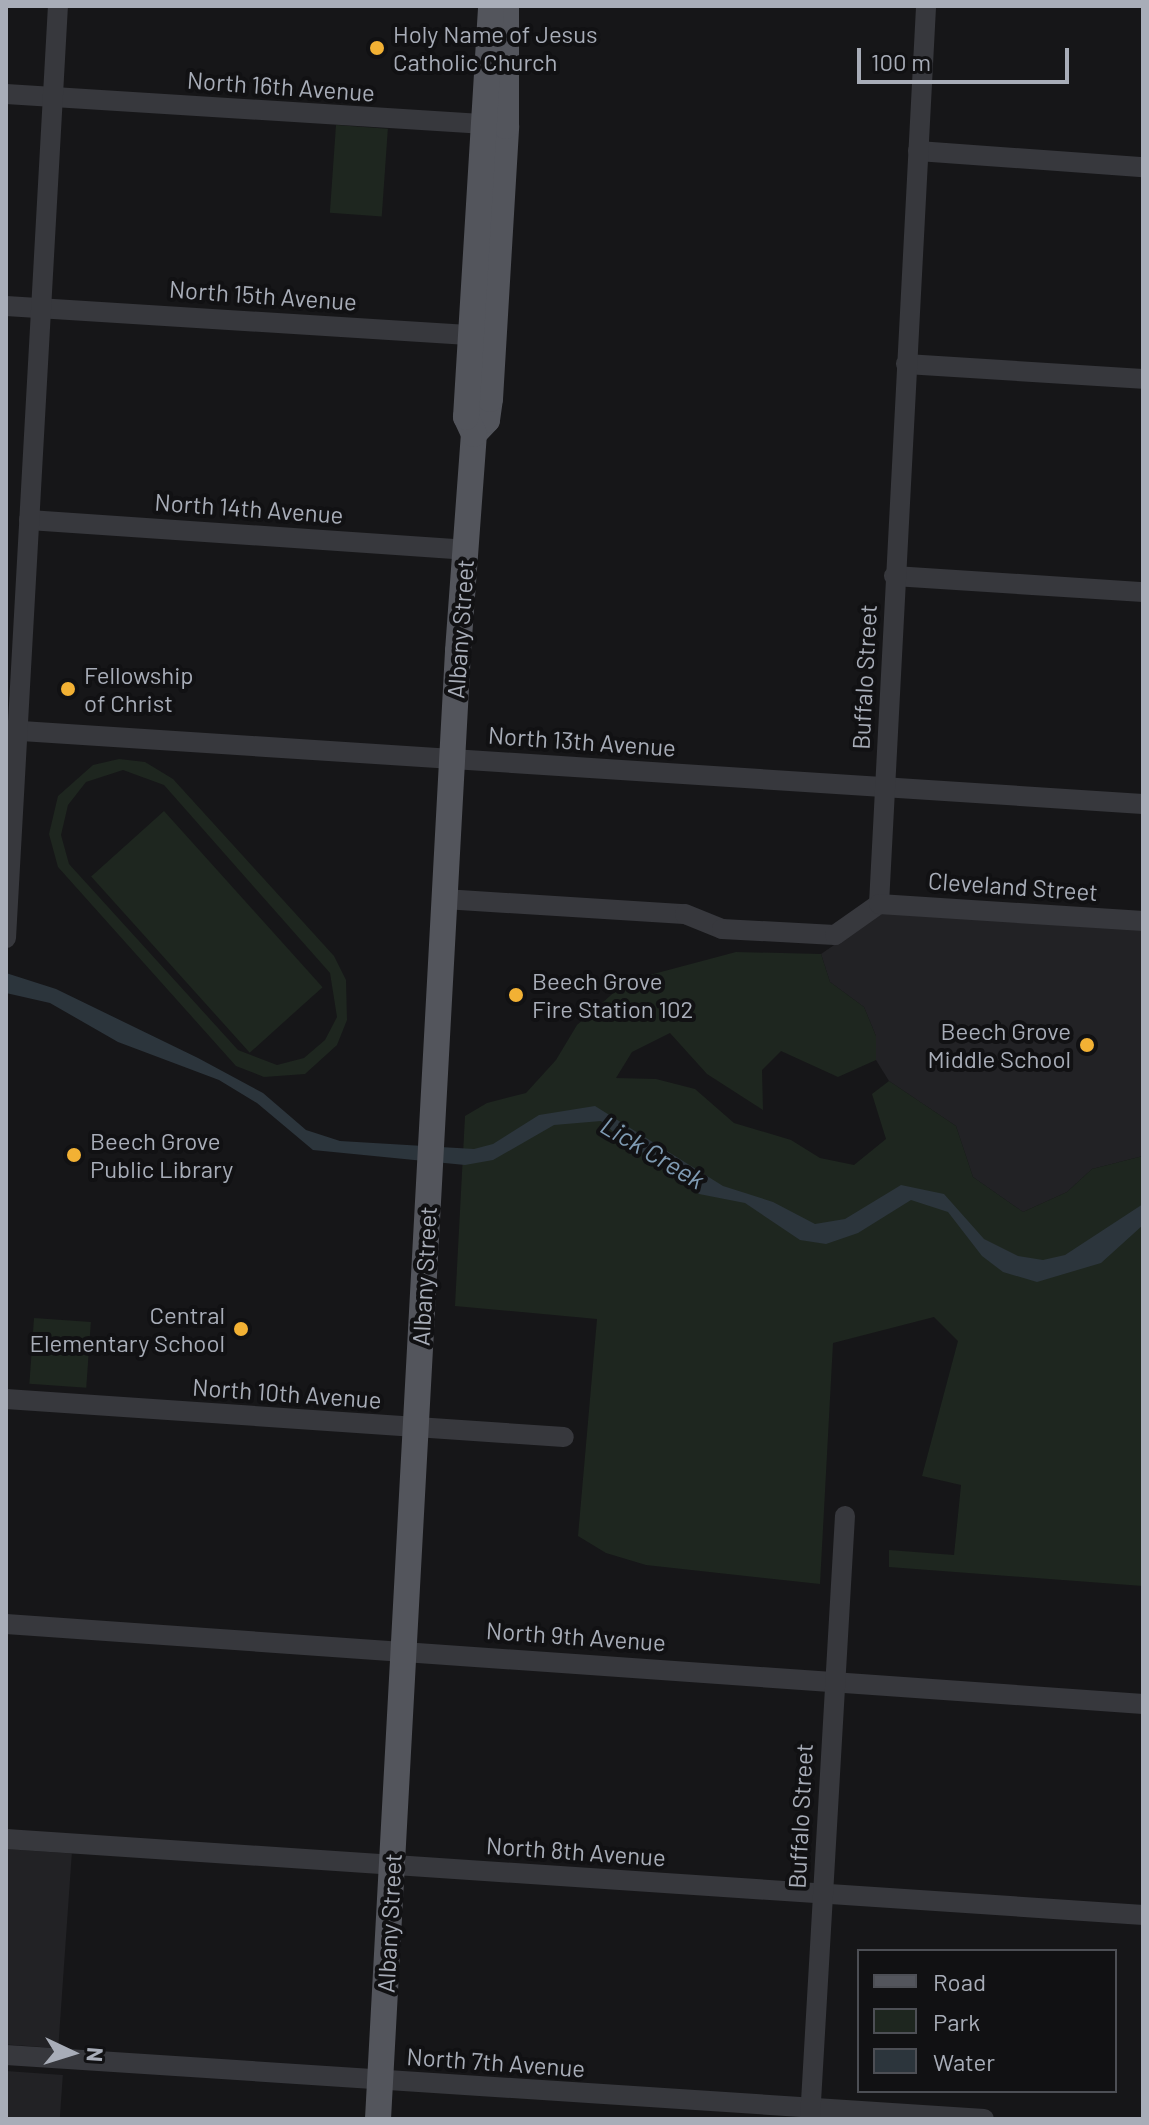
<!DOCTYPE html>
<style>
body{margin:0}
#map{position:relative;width:1149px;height:2125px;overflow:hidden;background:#161618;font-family:Barlow,sans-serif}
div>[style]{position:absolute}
.built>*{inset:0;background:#222225;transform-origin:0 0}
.green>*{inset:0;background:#1e261f;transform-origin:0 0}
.water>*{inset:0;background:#2c353c}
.minor>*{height:20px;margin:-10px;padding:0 10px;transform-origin:10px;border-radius:10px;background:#37383d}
.major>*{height:26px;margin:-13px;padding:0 13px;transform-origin:13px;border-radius:13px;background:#53555c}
.dots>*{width:22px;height:22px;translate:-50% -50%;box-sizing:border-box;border:4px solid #111113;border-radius:50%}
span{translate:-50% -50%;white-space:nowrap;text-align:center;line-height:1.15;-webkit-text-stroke:8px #111113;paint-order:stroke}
.poi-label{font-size:24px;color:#a8adb8}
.left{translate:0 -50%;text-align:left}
.right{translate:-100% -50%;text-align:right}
.street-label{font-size:24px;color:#a8adb8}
.water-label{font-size:26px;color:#7f9bb3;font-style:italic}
.frame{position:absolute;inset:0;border:8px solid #a8adb8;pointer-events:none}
.legend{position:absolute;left:857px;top:1949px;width:260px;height:144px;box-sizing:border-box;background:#111113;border:2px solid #4d4f55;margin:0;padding:10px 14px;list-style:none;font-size:24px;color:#a8adb8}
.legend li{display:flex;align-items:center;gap:16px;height:40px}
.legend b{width:40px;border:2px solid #4d4f55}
.north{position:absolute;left:32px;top:2013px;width:80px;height:80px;-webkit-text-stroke:6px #111113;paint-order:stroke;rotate:94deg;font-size:22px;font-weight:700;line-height:32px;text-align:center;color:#a8adb8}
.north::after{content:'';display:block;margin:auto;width:28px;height:36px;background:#a8adb8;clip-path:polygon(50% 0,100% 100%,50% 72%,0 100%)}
.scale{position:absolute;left:857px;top:48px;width:212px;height:36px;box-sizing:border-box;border:4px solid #a8adb8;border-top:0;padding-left:10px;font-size:24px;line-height:28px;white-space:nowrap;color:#a8adb8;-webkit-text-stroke:6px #111113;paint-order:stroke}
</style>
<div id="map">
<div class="built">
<div style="clip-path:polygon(881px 913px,1143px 929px,1143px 1156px,1092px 1169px,1067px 1192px,1023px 1212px,973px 1177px,956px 1126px,889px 1081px,876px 1060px,876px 1036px,864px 1007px,830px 982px,821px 954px)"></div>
<div style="left:6px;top:1849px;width:66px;height:195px;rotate:4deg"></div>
<div style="left:6px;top:2071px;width:57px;height:48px;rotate:4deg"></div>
</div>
<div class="green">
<div style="left:336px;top:125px;width:52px;height:88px;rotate:4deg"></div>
<div style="clip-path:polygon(evenodd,119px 759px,145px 762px,173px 779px,334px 956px,346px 980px,347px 1020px,337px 1045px,305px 1074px,264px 1077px,236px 1066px,58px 867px,49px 834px,58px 796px,93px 765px,119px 759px,123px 770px,164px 785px,330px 973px,337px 1017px,325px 1040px,304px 1058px,277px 1065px,238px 1050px,69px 864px,61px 835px,68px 805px,86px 782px,123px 770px)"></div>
<div style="left:164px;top:811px;width:237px;height:98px;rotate:48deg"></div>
<div style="clip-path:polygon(736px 952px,821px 954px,830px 982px,864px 1007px,876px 1036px,876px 1060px,838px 1077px,781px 1051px,762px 1070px,763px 1110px,707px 1074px,670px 1033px,632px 1052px,616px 1078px,656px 1079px,695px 1089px,734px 1123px,791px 1140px,820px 1158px,854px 1165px,886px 1139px,872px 1094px,889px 1081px,956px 1126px,973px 1177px,1023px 1212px,1067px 1192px,1092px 1169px,1143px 1156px,1143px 1586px,889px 1567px,889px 1550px,954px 1555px,961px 1485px,922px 1476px,958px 1341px,934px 1317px,833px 1343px,820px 1584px,646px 1565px,606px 1553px,578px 1536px,597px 1319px,455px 1306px,465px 1116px,487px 1103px,526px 1093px,556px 1060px,577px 1025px,627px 981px)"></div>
<div style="left:34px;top:1318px;width:57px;height:66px;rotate:4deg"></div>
</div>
<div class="water">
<div style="clip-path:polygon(6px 973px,56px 989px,198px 1058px,263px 1093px,306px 1130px,340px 1141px,474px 1149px,493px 1144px,539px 1115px,595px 1106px,723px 1186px,773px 1202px,815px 1224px,845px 1219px,901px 1185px,944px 1194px,984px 1239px,1018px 1256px,1043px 1260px,1065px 1255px,1143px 1204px,1143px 1225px,1101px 1263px,1037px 1282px,1003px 1272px,982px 1256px,948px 1212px,911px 1200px,858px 1233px,826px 1244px,800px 1240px,745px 1203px,699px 1194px,683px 1176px,626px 1143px,601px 1121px,554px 1125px,493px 1160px,465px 1165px,313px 1150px,257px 1103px,219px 1080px,118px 1042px,50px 1003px,6px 993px)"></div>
</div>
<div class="minor">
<div style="left:6px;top:94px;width:492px;rotate:3.6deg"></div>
<div style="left:918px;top:151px;width:226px;rotate:4.1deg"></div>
<div style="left:6px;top:306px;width:479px;rotate:3.6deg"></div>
<div style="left:906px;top:364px;width:237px;rotate:3.6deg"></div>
<div style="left:29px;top:520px;width:437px;rotate:3.9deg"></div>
<div style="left:894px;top:576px;width:250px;rotate:3.7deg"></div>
<div style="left:6px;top:730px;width:1139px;rotate:3.72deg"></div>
<div style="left:444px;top:899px;width:241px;rotate:3.6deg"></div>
<div style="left:685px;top:914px;width:40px;rotate:22deg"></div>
<div style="left:722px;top:929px;width:113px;rotate:3deg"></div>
<div style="left:835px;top:935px;width:54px;rotate:-35.2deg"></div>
<div style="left:879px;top:904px;width:899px;rotate:-87deg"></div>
<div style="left:879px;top:904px;width:265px;rotate:3.7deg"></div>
<div style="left:6px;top:938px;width:933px;rotate:-86.81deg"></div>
<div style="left:6px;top:1399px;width:559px;rotate:3.9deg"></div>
<div style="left:6px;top:1624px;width:1140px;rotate:4.02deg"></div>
<div style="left:6px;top:1839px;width:1140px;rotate:3.82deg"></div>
<div style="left:6px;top:2055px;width:980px;rotate:3.74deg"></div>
<div style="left:810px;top:2119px;width:604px;rotate:-86.68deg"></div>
</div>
<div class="major">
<div style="left:474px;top:434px;width:19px;rotate:-47deg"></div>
<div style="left:487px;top:420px;width:21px;rotate:-82deg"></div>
<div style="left:490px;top:399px;width:273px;rotate:-86.6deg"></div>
<div style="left:506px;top:126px;width:120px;rotate:-90deg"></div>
<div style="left:378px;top:2119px;width:1470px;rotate:-86.88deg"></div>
<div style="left:458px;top:651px;width:218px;rotate:-85.8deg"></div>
<div style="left:474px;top:434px;width:19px;rotate:-115deg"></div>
<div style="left:466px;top:417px;width:412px;rotate:-86.5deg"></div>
</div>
<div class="dots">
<div style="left:377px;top:48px;background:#f2b134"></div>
<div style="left:68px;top:689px;background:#f2b134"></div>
<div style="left:516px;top:995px;background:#f2b134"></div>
<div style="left:1087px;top:1045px;background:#f2b134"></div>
<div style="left:74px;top:1155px;background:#f2b134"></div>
<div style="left:241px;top:1329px;background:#f2b134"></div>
</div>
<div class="poi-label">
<span class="left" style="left:393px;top:48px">Holy Name of Jesus<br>Catholic Church</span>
<span class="left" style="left:84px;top:689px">Fellowship<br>of Christ</span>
<span class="left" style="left:532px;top:995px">Beech Grove<br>Fire Station 102</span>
<span class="right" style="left:1071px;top:1045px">Beech Grove<br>Middle School</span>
<span class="left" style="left:90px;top:1155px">Beech Grove<br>Public Library</span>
<span class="right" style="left:225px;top:1329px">Central<br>Elementary School</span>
</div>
<div class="street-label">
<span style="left:281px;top:86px;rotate:4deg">North 16th Avenue</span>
<span style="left:263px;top:295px;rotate:4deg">North 15th Avenue</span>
<span style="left:249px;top:508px;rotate:4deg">North 14th Avenue</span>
<span style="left:460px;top:629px;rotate:-86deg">Albany Street</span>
<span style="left:864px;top:677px;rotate:-87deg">Buffalo Street</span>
<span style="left:582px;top:741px;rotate:4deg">North 13th Avenue</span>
<span style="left:1013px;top:886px;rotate:4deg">Cleveland Street</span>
<span style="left:424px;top:1276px;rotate:-87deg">Albany Street</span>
<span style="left:287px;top:1393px;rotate:4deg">North 10th Avenue</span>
<span style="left:576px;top:1636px;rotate:4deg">North 9th Avenue</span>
<span style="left:800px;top:1816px;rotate:-87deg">Buffalo Street</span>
<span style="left:576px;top:1851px;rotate:4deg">North 8th Avenue</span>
<span style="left:389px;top:1923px;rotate:-87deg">Albany Street</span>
<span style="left:496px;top:2062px;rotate:4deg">North 7th Avenue</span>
</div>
<div class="water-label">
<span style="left:653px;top:1152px;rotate:31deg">Lick Creek</span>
</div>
<div class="frame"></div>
<ul class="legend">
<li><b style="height:10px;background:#53555c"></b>Road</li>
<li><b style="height:22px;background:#1e261f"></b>Park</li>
<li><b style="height:22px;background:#2c353c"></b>Water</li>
</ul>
<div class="north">N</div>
<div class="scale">100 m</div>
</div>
